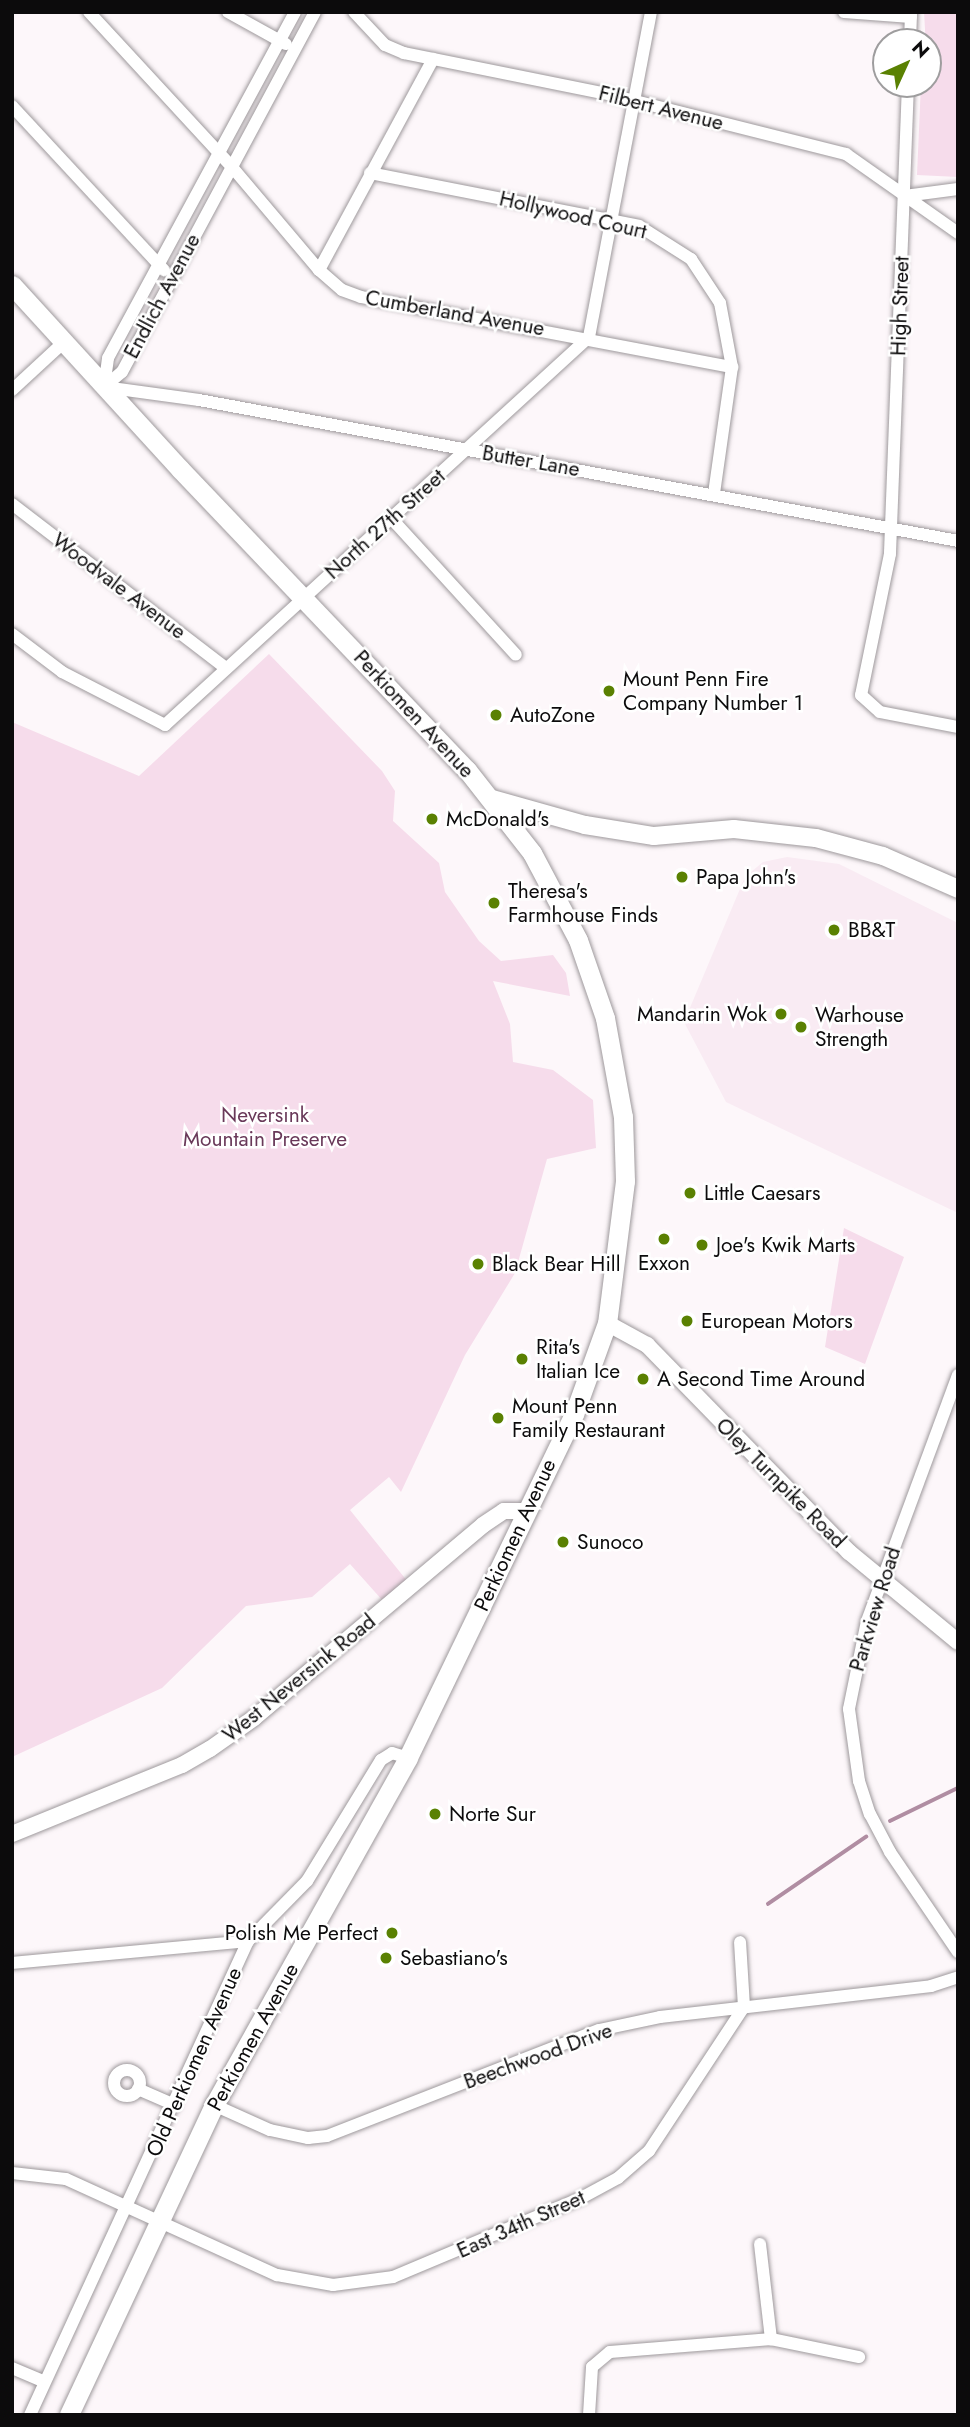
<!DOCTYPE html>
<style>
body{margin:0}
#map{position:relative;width:970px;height:2427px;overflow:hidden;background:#fdf7fa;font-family:Jost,sans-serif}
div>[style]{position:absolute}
.built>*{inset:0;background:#f9ebf3}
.green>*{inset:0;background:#f6dceb}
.stream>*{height:3.5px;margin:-1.75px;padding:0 1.75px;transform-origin:1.75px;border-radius:1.75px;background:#b08da2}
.roads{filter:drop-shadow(0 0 2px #9e999c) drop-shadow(0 0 2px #9e999c)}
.minor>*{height:12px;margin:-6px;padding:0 6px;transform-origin:6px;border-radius:6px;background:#fff}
.minor>.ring{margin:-6px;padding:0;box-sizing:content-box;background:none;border:12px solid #fff;border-radius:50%}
.tertiary>*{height:16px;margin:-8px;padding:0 8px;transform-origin:8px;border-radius:8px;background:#fff}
.secondary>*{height:18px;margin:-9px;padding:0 9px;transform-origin:9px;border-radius:9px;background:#fff}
.primary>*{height:19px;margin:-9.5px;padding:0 9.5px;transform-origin:9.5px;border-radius:9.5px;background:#fff}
.dots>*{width:19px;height:19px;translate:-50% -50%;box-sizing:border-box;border:4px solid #fff;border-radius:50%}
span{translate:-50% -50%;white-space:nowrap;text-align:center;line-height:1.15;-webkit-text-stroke:5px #fff;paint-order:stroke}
.street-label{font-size:21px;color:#0c0b0c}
.poi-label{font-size:21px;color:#0c0b0c}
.left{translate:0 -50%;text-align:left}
.right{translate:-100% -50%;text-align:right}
.park-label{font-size:21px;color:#693959}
.frame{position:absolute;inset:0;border:14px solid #0c0b0c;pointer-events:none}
.north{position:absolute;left:872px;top:28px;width:70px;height:70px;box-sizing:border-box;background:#fff;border:2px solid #9e9d9e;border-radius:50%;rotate:45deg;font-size:19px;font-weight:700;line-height:28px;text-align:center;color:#0c0b0c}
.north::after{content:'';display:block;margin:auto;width:24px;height:32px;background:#5a8102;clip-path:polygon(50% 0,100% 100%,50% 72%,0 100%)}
</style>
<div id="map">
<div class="built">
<div style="clip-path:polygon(787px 857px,839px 864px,958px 923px,958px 1213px,726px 1102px,684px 1022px,745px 877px,763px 862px)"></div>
</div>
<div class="green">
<div style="clip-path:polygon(924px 12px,958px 12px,958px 177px,917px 175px,921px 84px,928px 84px)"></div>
<div style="clip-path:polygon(269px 654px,382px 771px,395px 791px,393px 821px,439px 863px,445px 892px,479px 941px,501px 961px,553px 955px,566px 973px,570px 996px,493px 981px,510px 1024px,513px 1062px,553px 1070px,593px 1100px,596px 1148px,547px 1159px,515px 1273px,465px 1355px,401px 1492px,389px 1477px,350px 1510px,408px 1582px,383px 1601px,350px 1564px,312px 1597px,246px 1606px,162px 1688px,12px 1757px,12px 722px,139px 776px)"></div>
<div style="clip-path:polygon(844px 1228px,904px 1257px,865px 1364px,825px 1347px)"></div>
</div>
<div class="stream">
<div style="left:890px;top:1821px;width:76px;rotate:-25.9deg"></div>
<div style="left:768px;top:1904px;width:119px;rotate:-34.4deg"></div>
</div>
<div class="roads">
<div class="minor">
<div style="left:89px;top:12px;width:211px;rotate:47.3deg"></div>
<div style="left:232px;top:167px;width:135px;rotate:49.8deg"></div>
<div style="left:319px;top:270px;width:30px;rotate:41deg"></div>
<div style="left:342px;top:290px;width:20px;rotate:20deg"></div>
<div style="left:361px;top:297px;width:378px;rotate:10.7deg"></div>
<div style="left:228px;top:12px;width:66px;rotate:28.9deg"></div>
<div style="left:354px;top:12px;width:45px;rotate:46.8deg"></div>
<div style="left:385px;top:45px;width:21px;rotate:23deg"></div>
<div style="left:404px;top:53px;width:203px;rotate:11.4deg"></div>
<div style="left:603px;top:93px;width:251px;rotate:14.1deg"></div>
<div style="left:846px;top:154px;width:137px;rotate:35.2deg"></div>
<div style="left:844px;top:12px;width:67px;rotate:4.3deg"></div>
<div style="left:910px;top:42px;width:30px;rotate:-88deg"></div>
<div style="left:908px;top:84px;width:470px;rotate:92.2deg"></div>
<div style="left:890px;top:554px;width:144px;rotate:101.6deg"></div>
<div style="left:861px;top:695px;width:25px;rotate:42deg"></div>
<div style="left:880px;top:712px;width:79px;rotate:10.9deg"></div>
<div style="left:12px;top:106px;width:224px;rotate:47.2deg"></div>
<div style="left:370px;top:173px;width:274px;rotate:11.1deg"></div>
<div style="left:639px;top:226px;width:62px;rotate:32.4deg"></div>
<div style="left:691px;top:259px;width:53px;rotate:56.6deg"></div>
<div style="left:720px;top:303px;width:65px;rotate:79.4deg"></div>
<div style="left:732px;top:367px;width:127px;rotate:98.1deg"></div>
<div style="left:905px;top:196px;width:53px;rotate:-7.5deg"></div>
<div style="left:319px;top:270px;width:240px;rotate:-61.6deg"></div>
<div style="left:104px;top:387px;width:96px;rotate:7.8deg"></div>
<div style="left:199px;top:400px;width:772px;rotate:10.52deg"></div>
<div style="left:104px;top:387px;width:23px;rotate:-40deg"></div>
<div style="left:122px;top:372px;width:408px;rotate:-61.8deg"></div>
<div style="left:104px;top:387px;width:29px;rotate:-82deg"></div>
<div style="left:108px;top:358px;width:393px;rotate:-61.6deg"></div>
<div style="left:12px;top:390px;width:71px;rotate:-42.7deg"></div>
<div style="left:12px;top:504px;width:270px;rotate:37.5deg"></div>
<div style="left:391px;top:518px;width:185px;rotate:47.6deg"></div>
<div style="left:12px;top:634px;width:63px;rotate:37.2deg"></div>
<div style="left:62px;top:672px;width:116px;rotate:27.2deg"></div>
<div style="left:165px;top:725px;width:575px;rotate:-42.46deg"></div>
<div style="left:589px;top:337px;width:331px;rotate:-79.2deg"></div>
<div style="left:958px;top:1375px;width:262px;rotate:110.3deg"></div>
<div style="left:867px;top:1621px;width:90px;rotate:101.6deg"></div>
<div style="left:849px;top:1709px;width:73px;rotate:82.1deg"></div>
<div style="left:859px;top:1781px;width:35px;rotate:72deg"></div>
<div style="left:870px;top:1814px;width:43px;rotate:62.2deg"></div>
<div style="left:890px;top:1852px;width:121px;rotate:55.8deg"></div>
<div style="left:12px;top:1963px;width:237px;rotate:-5.3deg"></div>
<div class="ring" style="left:114px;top:2070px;width:14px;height:14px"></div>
<div style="left:138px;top:2089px;width:40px;rotate:23.4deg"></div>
<div style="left:214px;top:2105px;width:61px;rotate:24.1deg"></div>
<div style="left:270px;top:2130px;width:39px;rotate:12deg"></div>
<div style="left:308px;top:2138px;width:19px;rotate:-6deg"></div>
<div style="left:327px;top:2136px;width:292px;rotate:-21.3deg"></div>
<div style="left:599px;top:2030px;width:62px;rotate:-12deg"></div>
<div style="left:660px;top:2017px;width:273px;rotate:-6.5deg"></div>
<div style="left:931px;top:1986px;width:28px;rotate:-18deg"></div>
<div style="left:12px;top:2173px;width:54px;rotate:6.3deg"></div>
<div style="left:66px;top:2179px;width:232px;rotate:24.5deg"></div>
<div style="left:277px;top:2275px;width:57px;rotate:10.1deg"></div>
<div style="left:333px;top:2285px;width:61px;rotate:-7.6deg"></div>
<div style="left:393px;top:2277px;width:204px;rotate:-22.8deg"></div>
<div style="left:581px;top:2198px;width:42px;rotate:-28.4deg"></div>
<div style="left:618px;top:2178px;width:41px;rotate:-41.1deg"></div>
<div style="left:649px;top:2151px;width:173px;rotate:-56.6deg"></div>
<div style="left:744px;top:2007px;width:65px;rotate:-93.5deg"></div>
<div style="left:760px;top:2244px;width:96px;rotate:83.4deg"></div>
<div style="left:12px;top:2368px;width:33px;rotate:23deg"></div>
<div style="left:30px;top:2415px;width:522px;rotate:-65.3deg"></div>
<div style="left:248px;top:1941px;width:84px;rotate:-45.5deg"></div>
<div style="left:307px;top:1881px;width:142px;rotate:-58.6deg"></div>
<div style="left:381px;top:1760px;width:13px;rotate:-32deg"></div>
<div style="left:392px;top:1753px;width:17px;rotate:17deg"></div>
<div style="left:589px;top:2415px;width:48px;rotate:-86.4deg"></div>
<div style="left:592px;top:2367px;width:23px;rotate:-40deg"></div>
<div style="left:610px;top:2352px;width:162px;rotate:-4.6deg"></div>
<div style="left:771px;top:2339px;width:90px;rotate:11.6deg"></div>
</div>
<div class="tertiary">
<div style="left:607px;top:1323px;width:46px;rotate:28.8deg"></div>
<div style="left:647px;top:1345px;width:289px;rotate:45.7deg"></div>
<div style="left:849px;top:1552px;width:141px;rotate:39.5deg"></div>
<div style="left:12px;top:1834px;width:183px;rotate:-22.1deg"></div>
<div style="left:182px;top:1765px;width:32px;rotate:-30deg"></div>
<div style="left:210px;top:1749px;width:54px;rotate:-35.2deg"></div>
<div style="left:254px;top:1718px;width:299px;rotate:-40.1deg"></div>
<div style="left:483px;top:1525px;width:25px;rotate:-34deg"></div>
<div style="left:504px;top:1511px;width:23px"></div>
</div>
<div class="secondary">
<div style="left:492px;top:799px;width:97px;rotate:15.6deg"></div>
<div style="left:585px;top:825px;width:70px;rotate:9.1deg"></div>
<div style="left:654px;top:836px;width:80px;rotate:-5deg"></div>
<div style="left:734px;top:829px;width:82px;rotate:6.3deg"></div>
<div style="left:816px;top:838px;width:69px;rotate:15deg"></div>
<div style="left:883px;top:856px;width:82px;rotate:23.7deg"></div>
</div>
<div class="primary">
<div style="left:12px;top:285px;width:249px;rotate:47.6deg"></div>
<div style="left:180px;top:469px;width:416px;rotate:46.4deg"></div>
<div style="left:467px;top:770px;width:105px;rotate:51.9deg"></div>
<div style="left:532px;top:853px;width:98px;rotate:62.1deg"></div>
<div style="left:578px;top:940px;width:83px;rotate:70.9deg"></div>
<div style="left:605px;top:1018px;width:101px;rotate:79.7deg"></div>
<div style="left:623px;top:1117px;width:64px;rotate:88.2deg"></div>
<div style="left:625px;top:1181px;width:143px;rotate:97.2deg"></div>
<div style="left:607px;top:1323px;width:97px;rotate:109.9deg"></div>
<div style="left:574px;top:1414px;width:382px;rotate:115.8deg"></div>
<div style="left:408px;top:1758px;width:398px;rotate:119.2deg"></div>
<div style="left:214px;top:2105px;width:342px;rotate:115.1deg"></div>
</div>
</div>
<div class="dots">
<div style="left:609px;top:691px;background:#5a8102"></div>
<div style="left:496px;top:715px;background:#5a8102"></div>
<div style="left:432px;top:819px;background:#5a8102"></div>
<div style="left:682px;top:877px;background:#5a8102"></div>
<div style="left:494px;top:903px;background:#5a8102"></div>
<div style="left:834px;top:930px;background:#5a8102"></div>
<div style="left:781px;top:1014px;background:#5a8102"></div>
<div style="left:801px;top:1027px;background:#5a8102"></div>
<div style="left:690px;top:1193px;background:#5a8102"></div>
<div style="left:664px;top:1239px;background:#5a8102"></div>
<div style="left:702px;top:1245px;background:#5a8102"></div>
<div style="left:478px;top:1264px;background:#5a8102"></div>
<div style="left:687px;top:1321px;background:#5a8102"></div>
<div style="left:522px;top:1359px;background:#5a8102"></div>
<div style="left:643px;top:1379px;background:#5a8102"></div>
<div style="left:498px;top:1418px;background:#5a8102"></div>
<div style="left:563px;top:1542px;background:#5a8102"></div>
<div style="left:435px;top:1814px;background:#5a8102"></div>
<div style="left:392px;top:1933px;background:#5a8102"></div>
<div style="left:386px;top:1958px;background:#5a8102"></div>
</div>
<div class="street-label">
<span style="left:661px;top:108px;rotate:14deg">Filbert Avenue</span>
<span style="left:573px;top:215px;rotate:13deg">Hollywood Court</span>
<span style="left:162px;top:296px;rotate:-62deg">Endlich Avenue</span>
<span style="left:900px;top:306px;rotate:-88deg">High Street</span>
<span style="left:455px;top:313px;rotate:10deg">Cumberland Avenue</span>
<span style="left:531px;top:461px;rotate:10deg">Butter Lane</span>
<span style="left:385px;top:524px;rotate:-42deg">North 27th Street</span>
<span style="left:119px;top:586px;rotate:37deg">Woodvale Avenue</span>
<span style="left:414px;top:714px;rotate:47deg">Perkiomen Avenue</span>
<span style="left:781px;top:1483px;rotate:45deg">Oley Turnpike Road</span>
<span style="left:515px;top:1535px;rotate:-65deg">Perkiomen Avenue</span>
<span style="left:875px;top:1609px;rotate:-73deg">Parkview Road</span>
<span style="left:299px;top:1678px;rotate:-39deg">West Neversink Road</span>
<span style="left:253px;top:2037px;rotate:-61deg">Perkiomen Avenue</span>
<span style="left:538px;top:2056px;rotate:-20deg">Beechwood Drive</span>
<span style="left:194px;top:2062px;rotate:-66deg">Old Perkiomen Avenue</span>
<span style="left:521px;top:2224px;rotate:-24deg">East 34th Street</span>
</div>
<div class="poi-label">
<span class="left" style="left:623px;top:691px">Mount Penn Fire<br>Company Number 1</span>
<span class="left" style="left:510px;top:715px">AutoZone</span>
<span class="left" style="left:446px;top:819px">McDonald's</span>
<span class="left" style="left:696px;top:877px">Papa John's</span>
<span class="left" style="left:508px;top:903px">Theresa's<br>Farmhouse Finds</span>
<span class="left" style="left:848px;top:930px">BB&amp;T</span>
<span class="right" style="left:767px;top:1014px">Mandarin Wok</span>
<span class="left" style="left:815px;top:1027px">Warhouse<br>Strength</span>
<span class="left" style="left:704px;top:1193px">Little Caesars</span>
<span class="left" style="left:716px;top:1245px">Joe's Kwik Marts</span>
<span style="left:664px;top:1263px">Exxon</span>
<span class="left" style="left:492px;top:1264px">Black Bear Hill</span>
<span class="left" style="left:701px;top:1321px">European Motors</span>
<span class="left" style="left:536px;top:1359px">Rita's<br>Italian Ice</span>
<span class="left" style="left:657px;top:1379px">A Second Time Around</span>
<span class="left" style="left:512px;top:1418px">Mount Penn<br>Family Restaurant</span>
<span class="left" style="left:577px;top:1542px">Sunoco</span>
<span class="left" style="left:449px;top:1814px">Norte Sur</span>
<span class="right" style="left:378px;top:1933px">Polish Me Perfect</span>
<span class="left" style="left:400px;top:1958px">Sebastiano's</span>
</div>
<div class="park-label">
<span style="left:265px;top:1127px">Neversink<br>Mountain Preserve</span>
</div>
<div class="frame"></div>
<div class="north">N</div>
</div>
